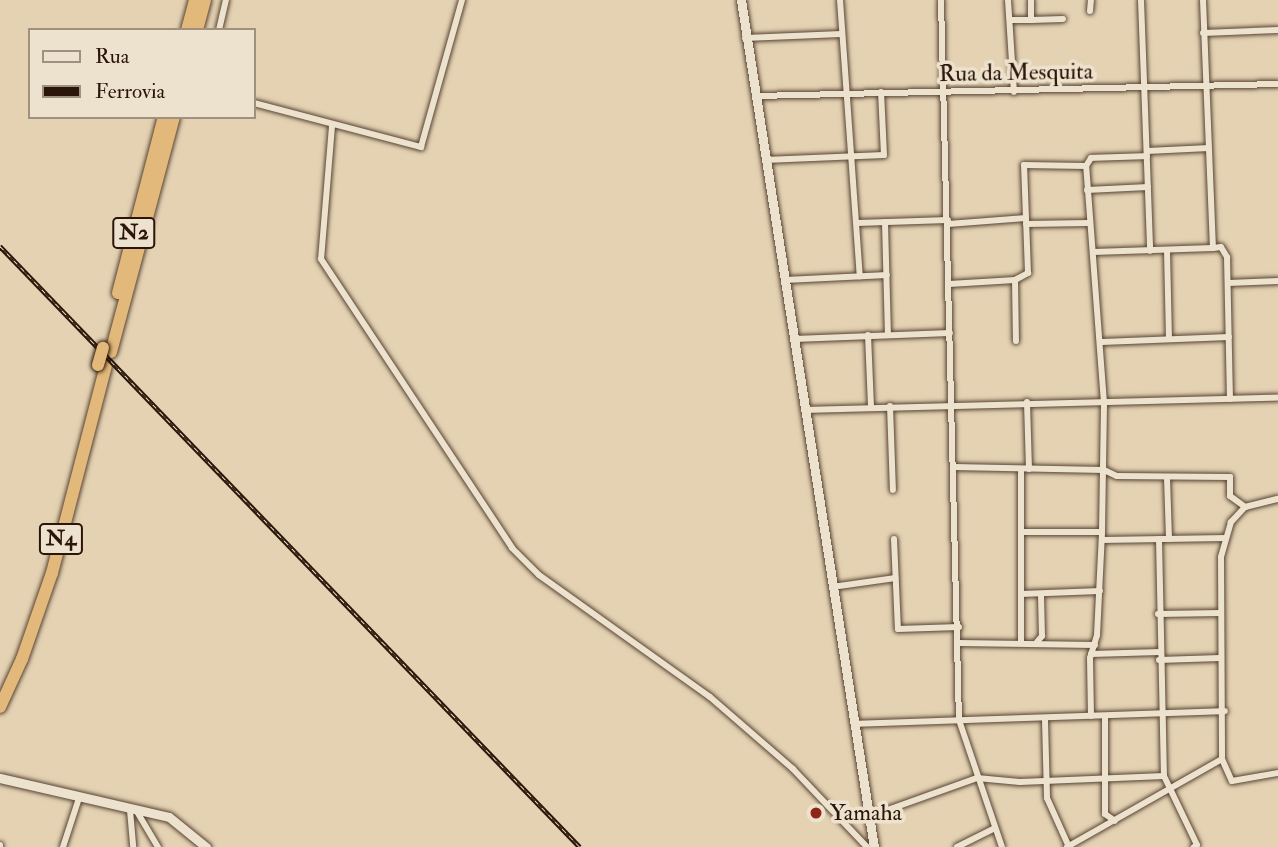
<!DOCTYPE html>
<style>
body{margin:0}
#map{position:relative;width:1278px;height:847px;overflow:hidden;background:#e4d2b3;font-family:"IM FELL Double Pica",serif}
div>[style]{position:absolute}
.roads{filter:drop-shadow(0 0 2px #584433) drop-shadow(0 0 2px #584433)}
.street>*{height:6px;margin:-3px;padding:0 3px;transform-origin:3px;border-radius:3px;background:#ede2ce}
.secondary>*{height:9px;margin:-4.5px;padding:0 4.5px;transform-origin:4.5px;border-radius:4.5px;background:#ede2ce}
.highway>*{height:12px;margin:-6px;padding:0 6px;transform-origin:6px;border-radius:6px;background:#e2b97a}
.rail>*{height:4.5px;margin-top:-2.25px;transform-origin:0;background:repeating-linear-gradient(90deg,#ede2ce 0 5px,#2a1508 0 10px);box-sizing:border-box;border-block:2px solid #2a1508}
.bridges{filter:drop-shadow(0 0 2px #2a1508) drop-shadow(0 0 2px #2a1508)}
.highway-bridge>*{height:12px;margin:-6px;padding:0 6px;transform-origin:6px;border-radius:6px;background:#e2b97a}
.dots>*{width:19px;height:19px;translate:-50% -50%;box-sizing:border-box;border:4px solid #ede2ce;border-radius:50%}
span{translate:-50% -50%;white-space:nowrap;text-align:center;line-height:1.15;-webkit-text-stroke:7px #ede2ce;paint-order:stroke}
.shield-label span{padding:2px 5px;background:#ede2ce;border:2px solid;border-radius:5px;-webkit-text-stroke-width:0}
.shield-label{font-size:21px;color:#2a1508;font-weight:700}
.street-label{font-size:23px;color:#2a1508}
.poi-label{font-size:23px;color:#2a1508}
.left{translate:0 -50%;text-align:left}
.legend{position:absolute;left:28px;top:28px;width:228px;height:91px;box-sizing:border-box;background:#ede2ce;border:2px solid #9f907f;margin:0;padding:9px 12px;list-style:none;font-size:21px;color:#2a1508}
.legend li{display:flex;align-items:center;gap:14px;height:35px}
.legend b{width:35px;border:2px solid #9f907f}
</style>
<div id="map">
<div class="roads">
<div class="street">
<div style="left:840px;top:0;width:277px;rotate:85.9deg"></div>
<div style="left:941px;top:0;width:720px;rotate:88.57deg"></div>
<div style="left:959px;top:720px;width:134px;rotate:71.3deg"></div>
<div style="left:1008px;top:0;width:92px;rotate:86.3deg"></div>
<div style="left:1141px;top:0;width:251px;rotate:87.9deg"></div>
<div style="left:1203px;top:0;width:248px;rotate:87.7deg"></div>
<div style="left:1213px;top:248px;width:8px;rotate:-7deg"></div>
<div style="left:1221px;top:247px;width:12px;rotate:59deg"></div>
<div style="left:1227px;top:257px;width:142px;rotate:88.8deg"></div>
<div style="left:1090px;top:11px;width:11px;rotate:-85deg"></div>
<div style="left:1012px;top:20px;width:19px"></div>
<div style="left:1031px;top:20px;width:20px;rotate:-90deg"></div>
<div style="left:1031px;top:20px;width:32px;rotate:-2deg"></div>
<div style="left:219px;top:30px;width:31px;rotate:-77deg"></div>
<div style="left:1203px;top:33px;width:75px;rotate:-2.3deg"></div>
<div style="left:745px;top:38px;width:96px;rotate:-2.4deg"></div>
<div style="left:755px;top:96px;width:523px;rotate:-1.31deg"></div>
<div style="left:254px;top:103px;width:173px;rotate:14.8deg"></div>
<div style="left:421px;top:147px;width:153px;rotate:-74.4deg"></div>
<div style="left:332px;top:126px;width:133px;rotate:94.7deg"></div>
<div style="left:321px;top:259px;width:346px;rotate:56.5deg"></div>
<div style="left:512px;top:548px;width:38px;rotate:45deg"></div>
<div style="left:539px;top:575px;width:210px;rotate:35.5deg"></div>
<div style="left:710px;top:697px;width:110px;rotate:40.9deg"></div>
<div style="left:793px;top:769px;width:108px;rotate:46.5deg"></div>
<div style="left:1147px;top:151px;width:62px;rotate:-2.8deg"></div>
<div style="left:765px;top:160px;width:119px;rotate:-2.4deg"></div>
<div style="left:884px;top:155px;width:63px;rotate:-92.7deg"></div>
<div style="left:1087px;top:190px;width:61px;rotate:-2.8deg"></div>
<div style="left:885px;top:222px;width:113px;rotate:88.5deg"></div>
<div style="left:857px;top:223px;width:91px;rotate:-1.9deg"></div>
<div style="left:948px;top:224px;width:78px;rotate:-4.4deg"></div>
<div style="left:1026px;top:224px;width:62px;rotate:-0.9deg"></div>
<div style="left:1167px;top:251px;width:88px;rotate:88.7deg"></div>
<div style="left:1093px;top:252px;width:120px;rotate:-1.9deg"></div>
<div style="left:785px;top:280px;width:102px;rotate:-2.8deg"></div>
<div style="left:1015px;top:280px;width:61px;rotate:89.1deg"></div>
<div style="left:1228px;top:283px;width:50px;rotate:-2.3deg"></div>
<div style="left:949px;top:284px;width:66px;rotate:-3.5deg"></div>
<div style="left:1015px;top:280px;width:15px;rotate:-28deg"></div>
<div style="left:1028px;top:273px;width:108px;rotate:-92.1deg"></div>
<div style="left:1024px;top:165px;width:62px;rotate:0.9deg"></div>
<div style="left:868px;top:335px;width:72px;rotate:87.6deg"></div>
<div style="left:794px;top:339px;width:156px;rotate:-2.2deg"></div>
<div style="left:1102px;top:342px;width:127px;rotate:-2.3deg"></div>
<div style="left:1027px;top:402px;width:67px;rotate:88.3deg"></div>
<div style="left:890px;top:406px;width:84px;rotate:88deg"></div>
<div style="left:806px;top:410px;width:472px;rotate:-1.5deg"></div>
<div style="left:954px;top:467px;width:150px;rotate:1.1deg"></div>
<div style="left:1104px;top:470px;width:14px;rotate:25deg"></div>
<div style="left:1117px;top:476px;width:113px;rotate:0.5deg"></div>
<div style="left:1230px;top:477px;width:19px;rotate:90deg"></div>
<div style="left:1230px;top:496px;width:19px;rotate:36deg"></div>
<div style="left:1245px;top:507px;width:21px;rotate:133deg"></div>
<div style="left:1231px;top:522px;width:36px;rotate:106deg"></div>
<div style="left:1221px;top:557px;width:202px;rotate:89.7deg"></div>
<div style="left:1222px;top:759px;width:24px;rotate:66deg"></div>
<div style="left:1232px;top:781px;width:47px;rotate:-9.9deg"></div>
<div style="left:1021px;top:470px;width:172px;rotate:90deg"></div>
<div style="left:1167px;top:478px;width:61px;rotate:88.1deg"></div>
<div style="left:1245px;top:507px;width:34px;rotate:-14deg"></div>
<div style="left:1021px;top:532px;width:81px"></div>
<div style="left:894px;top:539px;width:90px;rotate:87.5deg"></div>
<div style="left:898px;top:629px;width:61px;rotate:-1.9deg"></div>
<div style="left:1159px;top:539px;width:237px;rotate:88.8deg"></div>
<div style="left:1164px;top:776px;width:76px;rotate:64.4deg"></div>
<div style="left:1197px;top:845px;width:4px;rotate:146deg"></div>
<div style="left:1102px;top:540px;width:124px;rotate:-0.9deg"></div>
<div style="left:832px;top:587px;width:64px;rotate:-8.1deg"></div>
<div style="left:1021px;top:594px;width:79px;rotate:-2.2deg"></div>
<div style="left:1158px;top:614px;width:63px;rotate:-0.9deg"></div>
<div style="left:1037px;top:642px;width:8px;rotate:-50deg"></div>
<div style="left:1042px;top:636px;width:42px;rotate:-91.4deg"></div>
<div style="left:959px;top:643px;width:136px;rotate:0.8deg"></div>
<div style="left:1091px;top:654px;width:69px;rotate:-1.7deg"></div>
<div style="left:1159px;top:660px;width:61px;rotate:-1.9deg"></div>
<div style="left:1091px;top:716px;width:58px;rotate:-91deg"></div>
<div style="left:1090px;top:658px;width:24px;rotate:-73deg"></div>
<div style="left:1097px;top:635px;width:103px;rotate:-87.2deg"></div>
<div style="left:1102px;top:532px;width:129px;rotate:-89.1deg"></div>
<div style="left:1104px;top:403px;width:238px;rotate:-94.3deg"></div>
<div style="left:1086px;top:166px;width:9px;rotate:-58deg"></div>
<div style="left:1091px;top:158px;width:56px;rotate:-2deg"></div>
<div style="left:1105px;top:716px;width:98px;rotate:90deg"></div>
<div style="left:1105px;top:814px;width:12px;rotate:35deg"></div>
<div style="left:1045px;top:720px;width:78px;rotate:88.5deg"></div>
<div style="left:1047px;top:798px;width:54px;rotate:65.8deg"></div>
<div style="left:854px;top:724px;width:371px;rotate:-2deg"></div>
<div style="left:130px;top:810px;width:37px;rotate:85deg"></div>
<div style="left:136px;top:810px;width:43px;rotate:59.3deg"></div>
<div style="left:868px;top:817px;width:116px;rotate:-19.7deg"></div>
<div style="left:977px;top:778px;width:43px;rotate:5.3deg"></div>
<div style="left:1020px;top:782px;width:144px;rotate:-2.4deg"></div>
<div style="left:0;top:845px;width:2px;rotate:90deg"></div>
<div style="left:63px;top:847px;width:52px;rotate:-71.9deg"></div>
<div style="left:957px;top:847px;width:42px;rotate:-26.6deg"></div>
<div style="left:1067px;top:847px;width:178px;rotate:-29.6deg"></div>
</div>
<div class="secondary">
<div style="left:741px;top:0;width:857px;rotate:81.08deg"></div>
<div style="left:0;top:778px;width:173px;rotate:13deg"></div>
<div style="left:169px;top:817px;width:48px;rotate:39deg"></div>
</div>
<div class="highway">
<div style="left:187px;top:30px;width:31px;rotate:-75deg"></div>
<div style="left:197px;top:30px;width:31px;rotate:-75deg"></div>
<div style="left:118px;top:293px;width:182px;rotate:-75.4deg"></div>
<div style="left:111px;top:352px;width:243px;rotate:-75deg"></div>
<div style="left:0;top:707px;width:53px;rotate:-65.4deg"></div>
<div style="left:22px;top:659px;width:91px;rotate:-70.8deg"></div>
<div style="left:52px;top:573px;width:214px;rotate:-75.4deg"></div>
</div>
</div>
<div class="rail">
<div style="left:0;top:246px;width:835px;rotate:46.02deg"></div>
</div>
<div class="bridges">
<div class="highway-bridge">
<div style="left:98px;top:365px;width:18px;rotate:-74deg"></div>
</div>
</div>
<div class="dots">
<div style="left:816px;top:813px;background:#8f2418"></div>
</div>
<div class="shield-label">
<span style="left:134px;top:233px">N2</span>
<span style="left:61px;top:539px">N4</span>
</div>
<div class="street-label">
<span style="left:1016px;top:73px;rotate:-1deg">Rua da Mesquita</span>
</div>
<div class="poi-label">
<span class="left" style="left:830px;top:813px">Yamaha</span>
</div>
<ul class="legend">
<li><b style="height:9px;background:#ede2ce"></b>Rua</li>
<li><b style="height:9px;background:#2a1508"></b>Ferrovia</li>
</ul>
</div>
